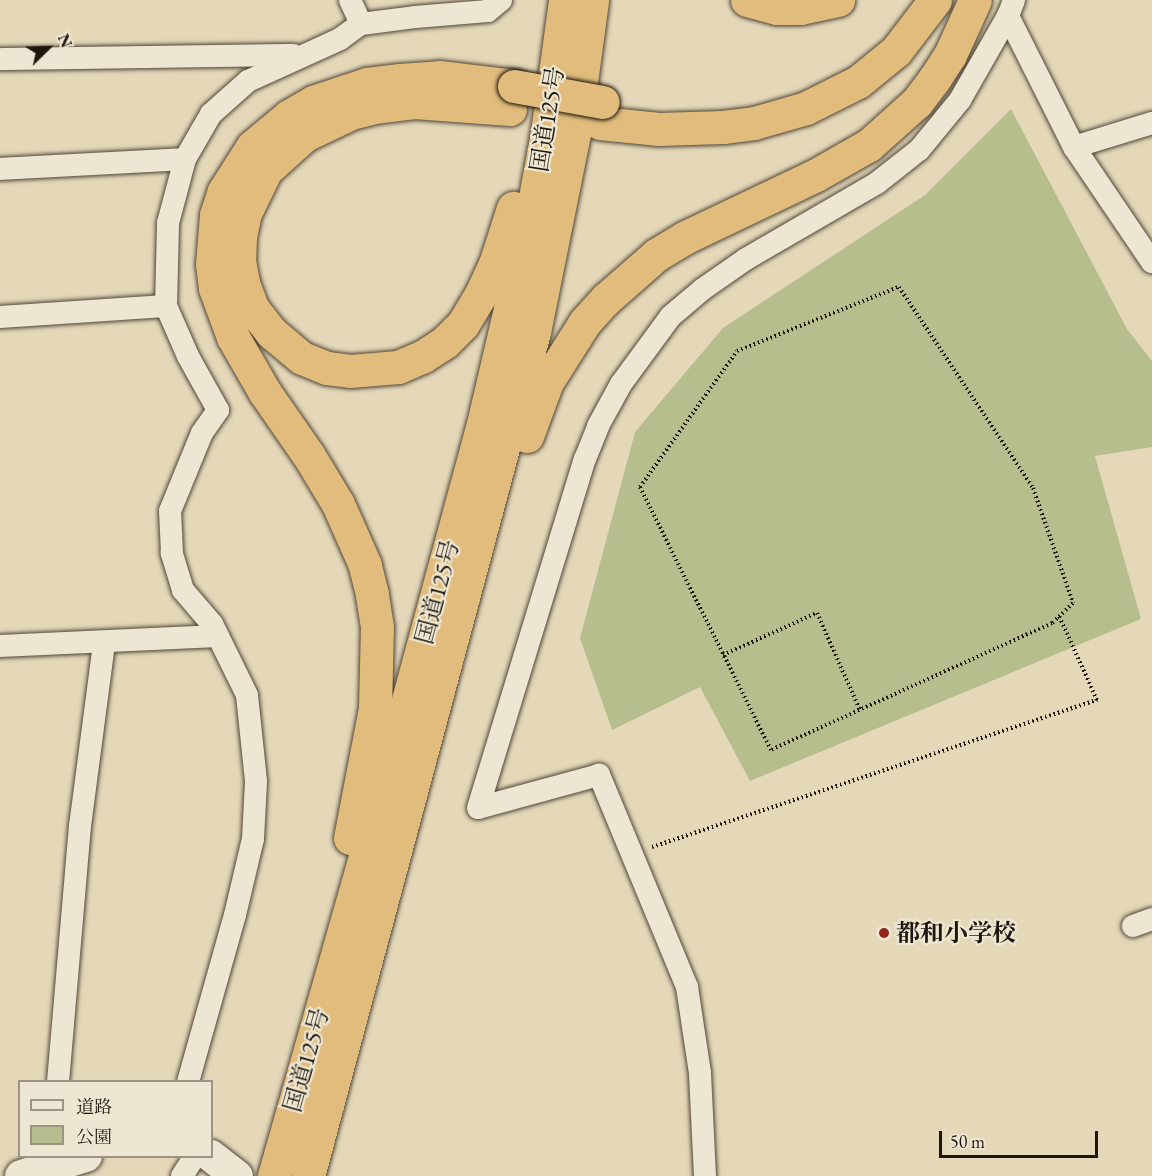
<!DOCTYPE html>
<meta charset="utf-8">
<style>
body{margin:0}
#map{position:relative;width:1152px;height:1176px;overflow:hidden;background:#e4d8b9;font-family:"EB Garamond","Noto Serif JP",serif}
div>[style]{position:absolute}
.green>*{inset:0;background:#b7be8d}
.path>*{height:4px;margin-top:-2px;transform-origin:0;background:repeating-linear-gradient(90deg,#1f160d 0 1.5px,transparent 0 4.5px)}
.roads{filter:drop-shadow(0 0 2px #504638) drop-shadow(0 0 2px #504638)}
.street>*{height:22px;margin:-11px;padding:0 11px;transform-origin:11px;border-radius:11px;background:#ede6d2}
.secondary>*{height:32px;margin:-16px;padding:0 16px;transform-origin:16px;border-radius:16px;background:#ede6d2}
.highway>*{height:33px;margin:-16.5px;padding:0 16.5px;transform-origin:16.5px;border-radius:16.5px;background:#e2bc7c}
.bridges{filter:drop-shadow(0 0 2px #1f160d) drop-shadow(0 0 2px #1f160d)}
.highway-bridge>*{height:33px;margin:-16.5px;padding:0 16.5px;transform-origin:16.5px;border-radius:16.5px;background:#e2bc7c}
.dots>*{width:16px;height:16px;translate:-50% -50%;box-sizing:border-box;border:3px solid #ede6d2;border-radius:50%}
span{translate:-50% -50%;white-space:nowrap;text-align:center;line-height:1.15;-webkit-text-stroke:4.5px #ede6d2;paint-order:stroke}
.street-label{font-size:24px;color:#1f160d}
.poi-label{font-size:24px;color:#1f160d;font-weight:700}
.left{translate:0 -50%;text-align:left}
.legend{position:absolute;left:18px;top:1080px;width:195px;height:78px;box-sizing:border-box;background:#ede6d2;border:2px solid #9b9383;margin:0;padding:8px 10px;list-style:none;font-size:18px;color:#1f160d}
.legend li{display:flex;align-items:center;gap:12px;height:30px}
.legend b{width:30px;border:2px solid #9b9383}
.north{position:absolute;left:18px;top:18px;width:60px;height:60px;-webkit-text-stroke:4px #ede6d2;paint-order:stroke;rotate:67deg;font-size:16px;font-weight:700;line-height:24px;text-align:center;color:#1f160d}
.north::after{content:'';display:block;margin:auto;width:21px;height:27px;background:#1f160d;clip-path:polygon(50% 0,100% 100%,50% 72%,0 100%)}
.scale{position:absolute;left:939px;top:1131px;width:159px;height:27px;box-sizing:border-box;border:3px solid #1f160d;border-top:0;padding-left:8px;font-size:18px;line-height:21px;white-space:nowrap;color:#1f160d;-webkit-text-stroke:4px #ede6d2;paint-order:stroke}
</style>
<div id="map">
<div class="green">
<div style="clip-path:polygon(1011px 109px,1127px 329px,1152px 361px,1152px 447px,1095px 456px,1141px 619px,750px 781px,700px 687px,612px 730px,580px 638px,635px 432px,723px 328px,925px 195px)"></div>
</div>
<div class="path">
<div style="left:899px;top:287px;width:242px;rotate:56.3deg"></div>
<div style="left:1033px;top:488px;width:122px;rotate:70.8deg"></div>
<div style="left:1073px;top:603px;width:29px;rotate:136deg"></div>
<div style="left:1052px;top:623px;width:308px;rotate:155.7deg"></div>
<div style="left:771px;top:750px;width:294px;rotate:-116.5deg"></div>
<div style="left:640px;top:487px;width:167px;rotate:-54.5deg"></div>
<div style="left:737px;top:351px;width:174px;rotate:-21.6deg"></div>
<div style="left:723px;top:655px;width:103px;rotate:-24.1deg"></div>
<div style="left:817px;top:613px;width:106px;rotate:66.1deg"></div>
<div style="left:652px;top:847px;width:469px;rotate:-18.3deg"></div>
<div style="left:1097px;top:700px;width:92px;rotate:-114.3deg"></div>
</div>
<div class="roads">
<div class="street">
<div style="left:350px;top:0;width:26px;rotate:65deg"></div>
<div style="left:1008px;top:16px;width:147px;rotate:63.3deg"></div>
<div style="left:1074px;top:147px;width:139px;rotate:55.9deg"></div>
<div style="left:0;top:59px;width:293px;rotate:-0.8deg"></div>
<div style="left:1074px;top:147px;width:82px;rotate:-17.1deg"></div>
<div style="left:0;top:169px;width:185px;rotate:-3.1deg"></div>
<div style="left:0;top:317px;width:166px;rotate:-3.8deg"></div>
<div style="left:0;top:646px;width:218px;rotate:-2.6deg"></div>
<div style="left:1133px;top:926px;width:20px;rotate:-20deg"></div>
<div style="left:58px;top:1082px;width:257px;rotate:-85.1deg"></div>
<div style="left:80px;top:826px;width:185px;rotate:-82.5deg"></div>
<div style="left:188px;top:1082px;width:173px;rotate:-74.3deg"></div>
<div style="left:235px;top:915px;width:78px;rotate:-76.7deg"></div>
<div style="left:253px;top:839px;width:58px;rotate:-87deg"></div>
<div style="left:256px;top:781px;width:86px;rotate:-96deg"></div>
<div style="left:247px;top:695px;width:79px;rotate:-116.2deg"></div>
<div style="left:212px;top:624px;width:45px;rotate:-130.5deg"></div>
<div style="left:183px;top:590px;width:39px;rotate:-107deg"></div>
<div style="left:172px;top:553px;width:42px;rotate:-92.7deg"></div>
<div style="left:170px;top:511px;width:84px;rotate:-67.7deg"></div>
<div style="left:202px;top:433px;width:28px;rotate:-55deg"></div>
<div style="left:218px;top:410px;width:62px;rotate:-119.1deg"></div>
<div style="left:188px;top:356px;width:55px;rotate:-113.7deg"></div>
<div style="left:166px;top:306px;width:83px;rotate:-88.6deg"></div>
<div style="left:168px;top:223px;width:66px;rotate:-75.1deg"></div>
<div style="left:185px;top:159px;width:52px;rotate:-60deg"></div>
<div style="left:211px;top:114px;width:50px;rotate:-41.7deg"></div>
<div style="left:248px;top:81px;width:101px;rotate:-24.5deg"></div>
<div style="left:340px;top:39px;width:26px;rotate:-36deg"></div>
<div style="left:361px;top:24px;width:54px;rotate:-7.4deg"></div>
<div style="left:415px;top:17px;width:73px;rotate:-4.7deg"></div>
<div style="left:488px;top:11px;width:17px;rotate:-40deg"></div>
<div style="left:182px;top:1176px;width:24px;rotate:-57deg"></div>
<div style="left:705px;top:1176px;width:103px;rotate:-92.8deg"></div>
<div style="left:700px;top:1073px;width:87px;rotate:-98.6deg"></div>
<div style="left:687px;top:987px;width:230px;rotate:-112.5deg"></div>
<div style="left:599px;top:775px;width:125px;rotate:164.7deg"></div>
<div style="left:478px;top:808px;width:365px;rotate:-73deg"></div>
<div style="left:585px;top:459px;width:35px;rotate:-68deg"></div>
<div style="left:598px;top:426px;width:48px;rotate:-61.3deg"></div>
<div style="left:621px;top:384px;width:84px;rotate:-53.7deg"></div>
<div style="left:671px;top:316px;width:42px;rotate:-40.2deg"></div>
<div style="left:703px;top:289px;width:52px;rotate:-34.9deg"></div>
<div style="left:746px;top:259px;width:151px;rotate:-30.1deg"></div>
<div style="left:877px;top:183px;width:53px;rotate:-38.2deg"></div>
<div style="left:919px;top:150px;width:65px;rotate:-50.6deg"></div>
<div style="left:960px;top:100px;width:97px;rotate:-60.3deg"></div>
<div style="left:1008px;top:16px;width:17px;rotate:-69deg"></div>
</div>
<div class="secondary">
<div style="left:211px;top:1156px;width:33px;rotate:38deg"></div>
<div style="left:21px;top:1176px;width:68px;rotate:-17.1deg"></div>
</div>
<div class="highway">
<div style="left:747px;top:0;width:31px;rotate:15deg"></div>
<div style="left:777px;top:8px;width:23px"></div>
<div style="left:800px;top:8px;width:39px;rotate:-12deg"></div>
<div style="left:510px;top:109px;width:96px;rotate:-175.8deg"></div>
<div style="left:414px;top:102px;width:35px;rotate:173deg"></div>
<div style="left:379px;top:106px;width:29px;rotate:166deg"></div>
<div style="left:351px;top:113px;width:51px;rotate:154.4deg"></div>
<div style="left:305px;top:135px;width:52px;rotate:138.1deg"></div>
<div style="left:266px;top:170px;width:48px;rotate:116deg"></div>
<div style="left:245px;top:213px;width:25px;rotate:102deg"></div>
<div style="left:240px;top:237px;width:24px;rotate:92deg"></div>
<div style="left:239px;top:261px;width:25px;rotate:79deg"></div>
<div style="left:244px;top:286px;width:25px;rotate:69deg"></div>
<div style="left:253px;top:309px;width:31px;rotate:52deg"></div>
<div style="left:272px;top:333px;width:39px;rotate:40deg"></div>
<div style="left:302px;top:358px;width:27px;rotate:22deg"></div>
<div style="left:327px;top:368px;width:23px;rotate:7deg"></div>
<div style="left:350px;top:371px;width:48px;rotate:-4.8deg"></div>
<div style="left:398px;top:367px;width:26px;rotate:-23deg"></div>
<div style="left:422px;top:357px;width:27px;rotate:-33deg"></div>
<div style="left:445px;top:342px;width:25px;rotate:-45deg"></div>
<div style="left:463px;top:324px;width:33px;rotate:-59deg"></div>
<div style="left:480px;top:296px;width:35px;rotate:-65deg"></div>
<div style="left:495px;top:264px;width:59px;rotate:-72.2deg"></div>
<div style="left:600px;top:123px;width:59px;rotate:5.8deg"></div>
<div style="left:659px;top:129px;width:64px;rotate:-1.8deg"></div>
<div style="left:723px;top:127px;width:31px;rotate:-7deg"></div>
<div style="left:754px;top:123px;width:54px;rotate:-16.1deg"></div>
<div style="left:806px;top:108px;width:58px;rotate:-26.6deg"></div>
<div style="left:858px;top:82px;width:49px;rotate:-39.2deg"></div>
<div style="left:896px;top:51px;width:64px;rotate:-52.6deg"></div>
<div style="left:527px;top:436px;width:58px;rotate:-69.7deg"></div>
<div style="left:547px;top:382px;width:71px;rotate:-57.7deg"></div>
<div style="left:585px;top:322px;width:31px;rotate:-48deg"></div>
<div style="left:606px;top:299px;width:67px;rotate:-41.3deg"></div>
<div style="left:656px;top:255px;width:33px;rotate:-31deg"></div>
<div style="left:684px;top:238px;width:146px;rotate:-25.5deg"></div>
<div style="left:816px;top:175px;width:61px;rotate:-29.5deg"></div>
<div style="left:869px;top:145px;width:64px;rotate:-41.9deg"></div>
<div style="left:917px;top:102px;width:30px;rotate:-53deg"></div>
<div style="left:935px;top:78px;width:27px;rotate:-57deg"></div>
<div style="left:950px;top:55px;width:60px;rotate:-65.6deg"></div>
<div style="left:350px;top:838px;width:132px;rotate:-79.1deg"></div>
<div style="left:375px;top:708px;width:81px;rotate:-88.6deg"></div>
<div style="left:377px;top:627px;width:33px;rotate:-99deg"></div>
<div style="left:372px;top:594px;width:30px;rotate:-104deg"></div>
<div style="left:365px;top:565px;width:67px;rotate:-113.9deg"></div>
<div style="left:338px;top:504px;width:56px;rotate:-121.1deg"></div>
<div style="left:309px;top:456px;width:79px;rotate:-124.7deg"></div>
<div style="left:264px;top:391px;width:62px;rotate:-119.9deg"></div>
<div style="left:233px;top:337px;width:52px;rotate:-110.2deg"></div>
<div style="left:215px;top:288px;width:24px;rotate:-97deg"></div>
<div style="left:212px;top:264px;width:49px;rotate:-85.3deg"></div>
<div style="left:216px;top:215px;width:25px;rotate:-72deg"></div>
<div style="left:224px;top:191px;width:52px;rotate:-57.5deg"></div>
<div style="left:252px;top:147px;width:48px;rotate:-40deg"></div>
<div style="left:289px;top:116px;width:28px;rotate:-30deg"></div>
<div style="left:313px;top:102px;width:57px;rotate:-18.4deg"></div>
<div style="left:367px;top:84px;width:33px;rotate:-7deg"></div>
<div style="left:400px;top:80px;width:39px;rotate:-4deg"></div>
<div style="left:439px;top:77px;width:76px;rotate:6.8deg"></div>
<div style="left:274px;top:1176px;width:342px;rotate:-74.1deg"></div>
<div style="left:368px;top:847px;width:434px;rotate:-74.8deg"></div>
<div style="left:482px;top:428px;width:220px;rotate:-76.8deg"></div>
<div style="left:532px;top:214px;width:83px;rotate:-79.6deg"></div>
<div style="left:547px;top:132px;width:133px;rotate:-82.2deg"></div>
<div style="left:308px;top:1176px;width:874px;rotate:-75.01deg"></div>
<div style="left:534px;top:332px;width:202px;rotate:-78.6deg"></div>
<div style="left:574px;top:134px;width:135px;rotate:-82.3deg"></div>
</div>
</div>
<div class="bridges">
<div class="highway-bridge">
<div style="left:514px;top:86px;width:90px;rotate:10.2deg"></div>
</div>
</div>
<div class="dots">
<div style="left:884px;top:933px;background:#8f2418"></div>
</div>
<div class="street-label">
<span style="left:547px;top:119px;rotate:-81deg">国道125号</span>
<span style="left:437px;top:592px;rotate:-75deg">国道125号</span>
<span style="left:306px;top:1060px;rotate:-74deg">国道125号</span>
</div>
<div class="poi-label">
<span class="left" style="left:896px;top:933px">都和小学校</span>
</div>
<ul class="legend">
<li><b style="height:8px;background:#ede6d2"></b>道路</li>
<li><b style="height:16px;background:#b7be8d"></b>公園</li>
</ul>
<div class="north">N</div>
<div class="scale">50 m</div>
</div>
